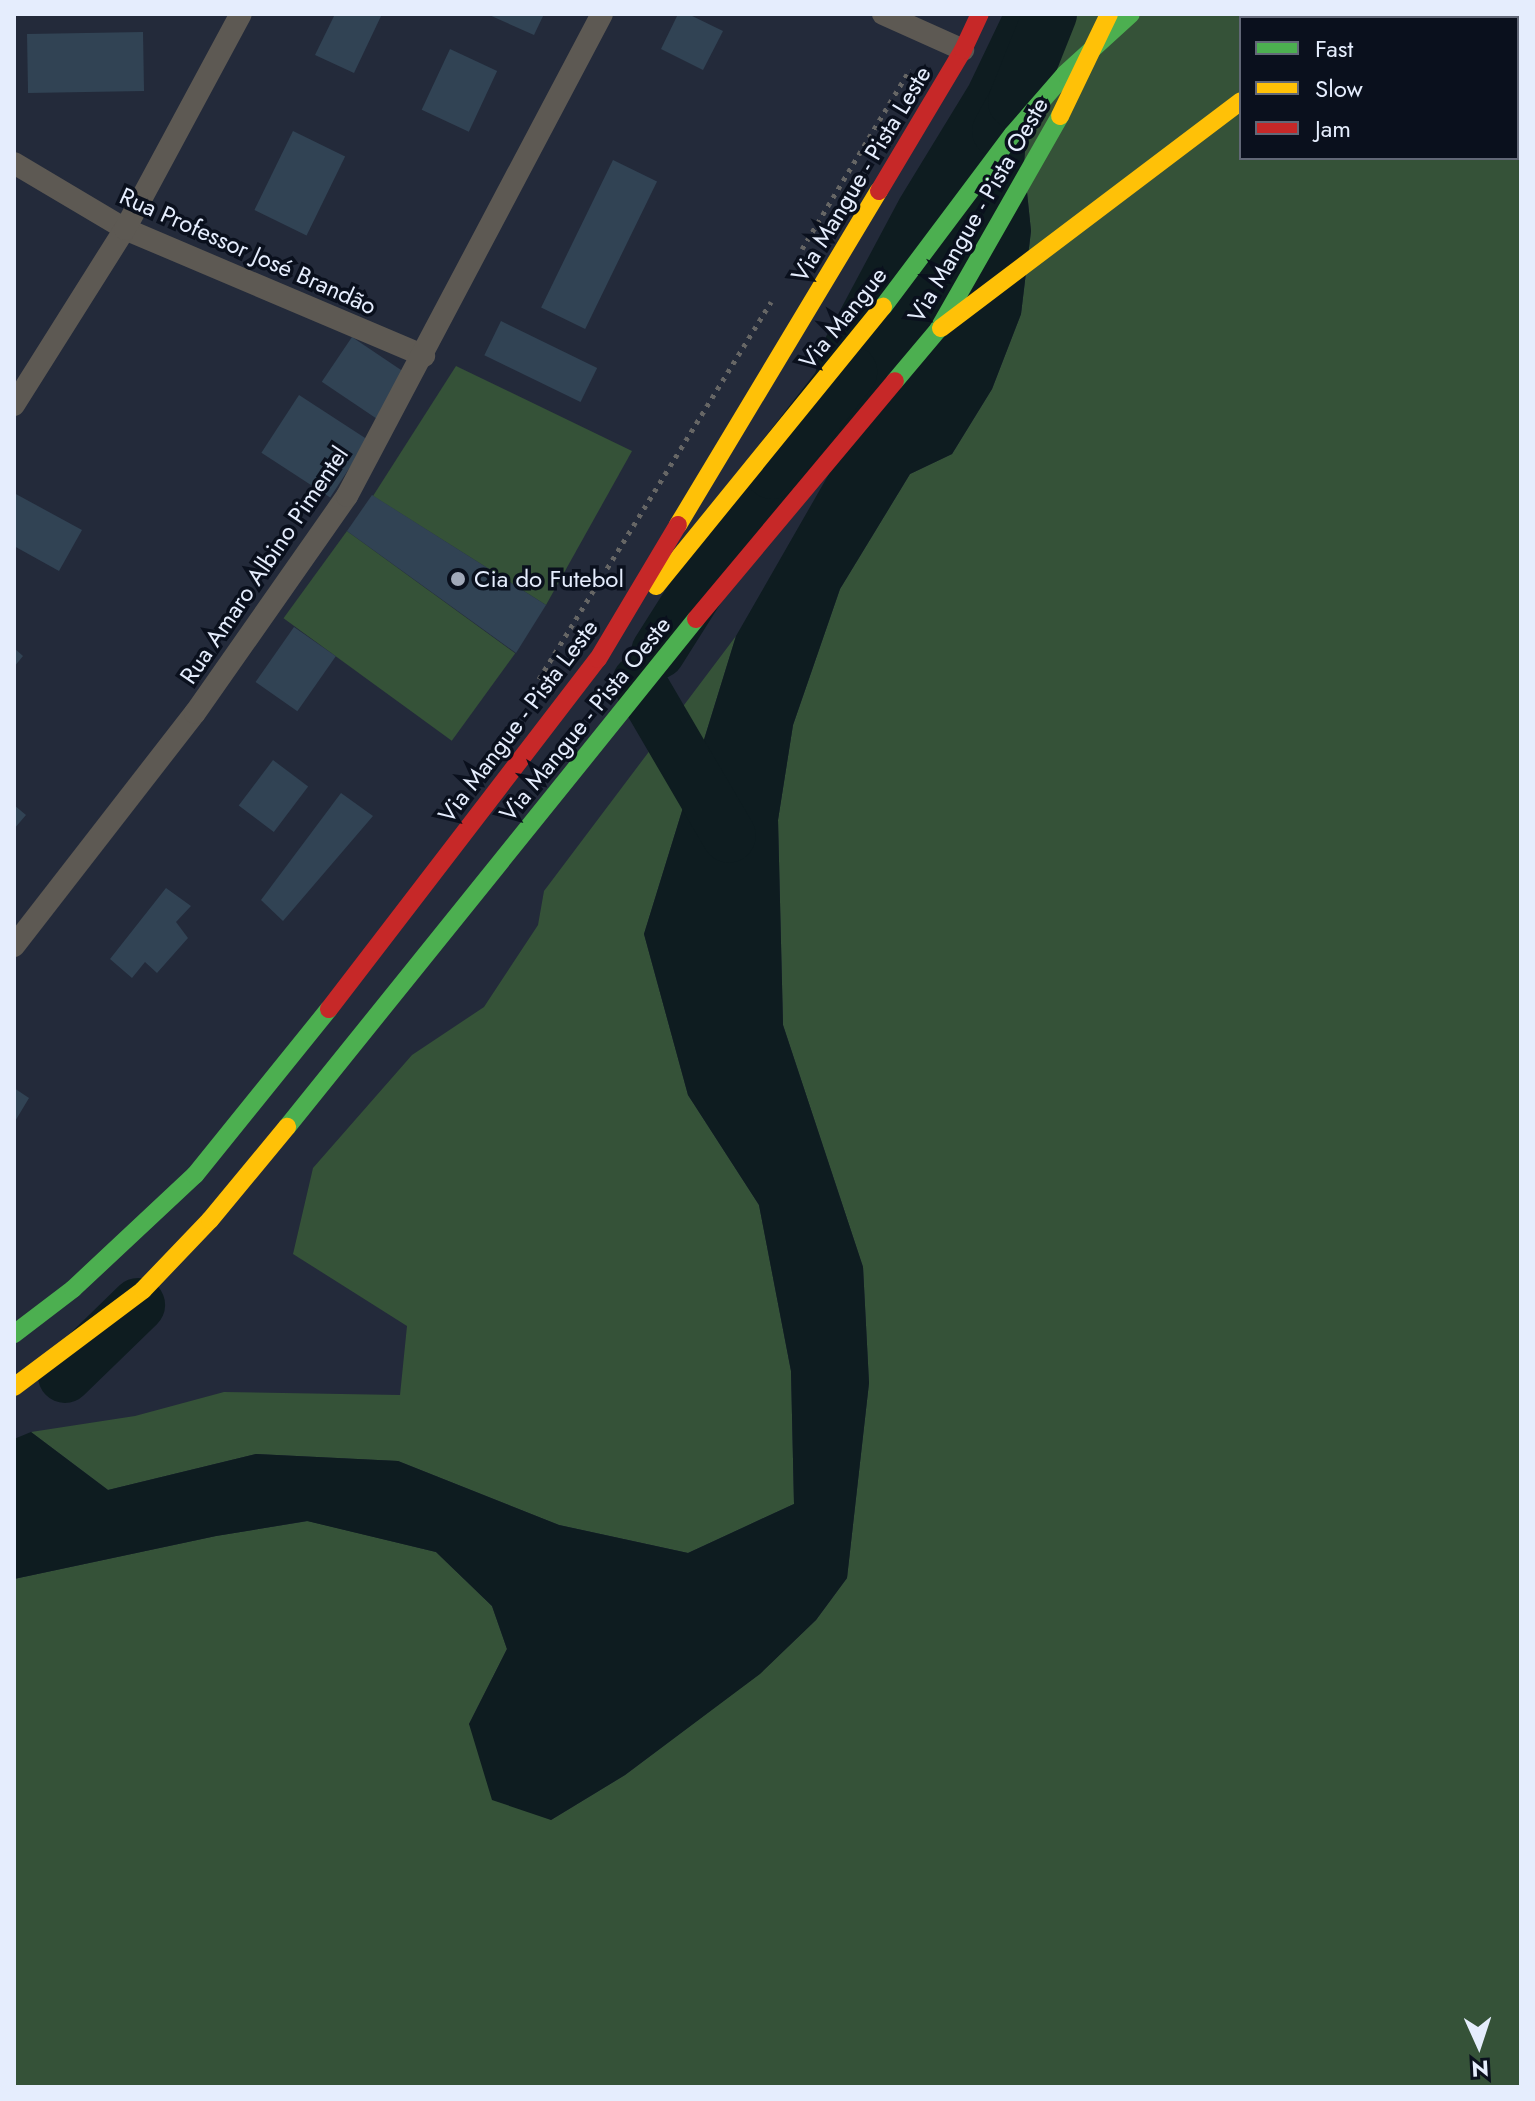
<!DOCTYPE html>
<meta charset="utf-8">
<style>
body{margin:0}
#map{position:relative;width:1535px;height:2101px;overflow:hidden;background:#232a3a;font-family:Jost,sans-serif}
div>[style]{position:absolute}
.green>*{inset:0;background:#355238;transform-origin:0 0}
.water>*{inset:0;background:#0e1c20}
.river>*{height:54px;margin:-27px;padding:0 27px;transform-origin:27px;border-radius:27px;background:#0e1c20}
.building>*{inset:0;background:#314354;transform-origin:0 0}
.path>*{height:5px;margin-top:-2.5px;transform-origin:0;background:repeating-linear-gradient(90deg,#666665 0 4px,transparent 0 10px)}
.street>*{height:22px;margin:-11px;padding:0 11px;transform-origin:11px;border-radius:11px;background:#5d5953}
.fast>*{height:18px;margin:-9px;padding:0 9px;transform-origin:9px;border-radius:9px;background:#4caf50}
.slow>*{height:18px;margin:-9px;padding:0 9px;transform-origin:9px;border-radius:9px;background:#ffc107}
.jam>*{height:18px;margin:-9px;padding:0 9px;transform-origin:9px;border-radius:9px;background:#c62828}
.dots>*{width:22px;height:22px;translate:-50% -50%;box-sizing:border-box;border:4px solid #0a101d;border-radius:50%}
span{translate:-50% -50%;white-space:nowrap;text-align:center;line-height:1.15;-webkit-text-stroke:7px #0a101d;paint-order:stroke}
.street-label{font-size:24px;color:#e5edfd}
.poi-label{font-size:24px;color:#e5edfd}
.left{translate:0 -50%;text-align:left}
.frame{position:absolute;inset:0;border:16px solid #e5edfd;pointer-events:none}
.legend{position:absolute;left:1239px;top:16px;width:280px;height:144px;box-sizing:border-box;background:#0a101d;border:2px solid #626877;margin:0;padding:10px 14px;list-style:none;font-size:24px;color:#e5edfd}
.legend li{display:flex;align-items:center;gap:16px;height:40px}
.legend b{width:40px;border:2px solid #626877}
.north{position:absolute;left:1439px;top:2005px;width:80px;height:80px;-webkit-text-stroke:6px #0a101d;paint-order:stroke;rotate:177deg;font-size:22px;font-weight:700;line-height:32px;text-align:center;color:#e5edfd}
.north::after{content:'';display:block;margin:auto;width:28px;height:36px;background:#e5edfd;clip-path:polygon(50% 0,100% 100%,50% 72%,0 100%)}
</style>
<div id="map">
<div class="green">
<div style="clip-path:polygon(evenodd,1037px 14px,1521px 14px,1521px 2087px,14px 2087px,14px 1579px,216px 1536px,308px 1521px,436px 1552px,492px 1606px,507px 1649px,469px 1724px,551px 1820px,625px 1775px,759px 1674px,816px 1620px,847px 1578px,869px 1383px,863px 1267px,783px 1025px,778px 820px,793px 725px,840px 589px,910px 474px,952px 454px,992px 389px,1021px 314px,1031px 231px,1024px 163px,1037px 14px,1241px 18px,1517px 18px,1517px 158px,1241px 158px,1241px 18px)"></div>
<div style="clip-path:polygon(456px 366px,632px 451px,546px 605px,373px 496px)"></div>
<div style="left:347px;top:531px;width:208px;height:108px;rotate:36deg"></div>
<div style="clip-path:polygon(736px 636px,644px 934px,688px 1095px,759px 1205px,791px 1371px,794px 1504px,688px 1553px,559px 1525px,398px 1461px,256px 1454px,108px 1490px,31px 1432px,135px 1416px,224px 1392px,400px 1395px,407px 1326px,293px 1254px,313px 1168px,412px 1055px,484px 1007px,538px 925px,544px 891px)"></div>
</div>
<div class="water">
<div style="clip-path:polygon(1003px 14px,1037px 14px,1024px 163px,1031px 231px,1021px 314px,992px 389px,952px 454px,910px 474px,840px 589px,793px 725px,778px 820px,783px 1025px,863px 1267px,869px 1383px,847px 1578px,816px 1620px,760px 1674px,625px 1775px,551px 1820px,492px 1800px,469px 1724px,507px 1649px,492px 1606px,436px 1552px,307px 1521px,216px 1536px,14px 1579px,14px 1439px,31px 1432px,108px 1490px,256px 1454px,398px 1461px,559px 1525px,688px 1553px,794px 1504px,791px 1371px,759px 1205px,688px 1095px,644px 934px,736px 636px,845px 446px,792px 502px,820px 348px,900px 198px,969px 85px)"></div>
</div>
<div class="river">
<div style="left:999px;top:131px;width:33px;rotate:-61deg"></div>
<div style="left:1015px;top:102px;width:95px;rotate:-68.3deg"></div>
<div style="left:658px;top:652px;width:213px;rotate:-57.7deg"></div>
<div style="left:772px;top:472px;width:127px;rotate:-52deg"></div>
<div style="left:639px;top:682px;width:178px;rotate:59.7deg"></div>
<div style="left:65px;top:1376px;width:102px;rotate:-44.2deg"></div>
</div>
<div class="building">
<div style="clip-path:polygon(335px 14px,382px 14px,354px 73px,315px 55px)"></div>
<div style="clip-path:polygon(487px 14px,544px 14px,534px 35px)"></div>
<div style="clip-path:polygon(678px 14px,688px 14px,723px 31px,703px 70px,661px 49px)"></div>
<div style="left:143px;top:32px;width:59px;height:116px;rotate:89deg"></div>
<div style="left:450px;top:49px;width:52px;height:67px;rotate:25deg"></div>
<div style="left:293px;top:131px;width:58px;height:88px;rotate:26deg"></div>
<div style="left:613px;top:160px;width:49px;height:164px;rotate:26deg"></div>
<div style="left:501px;top:321px;width:107px;height:38px;rotate:26deg"></div>
<div style="left:352px;top:337px;width:69px;height:54px;rotate:34deg"></div>
<div style="left:299px;top:395px;width:82px;height:69px;rotate:33deg"></div>
<div style="clip-path:polygon(14px 493px,82px 530px,59px 571px,14px 546px)"></div>
<div style="clip-path:polygon(372px 495px,546px 605px,516px 653px,347px 531px)"></div>
<div style="left:294px;top:627px;width:51px;height:67px;rotate:35deg"></div>
<div style="clip-path:polygon(14px 648px,23px 656px,14px 667px)"></div>
<div style="left:273px;top:760px;width:44px;height:57px;rotate:37deg"></div>
<div style="clip-path:polygon(341px 793px,373px 816px,283px 921px,261px 900px)"></div>
<div style="clip-path:polygon(14px 805px,26px 815px,14px 829px)"></div>
<div style="clip-path:polygon(166px 888px,191px 906px,176px 922px,188px 938px,157px 973px,145px 962px,132px 978px,110px 959px)"></div>
<div style="clip-path:polygon(14px 1088px,29px 1098px,14px 1123px)"></div>
</div>
<div class="path">
<div style="left:802px;top:249px;width:210px;rotate:-59deg"></div>
<div style="left:539px;top:679px;width:443px;rotate:-58.4deg"></div>
</div>
<div class="street">
<div style="left:883px;top:14px;width:88px;rotate:24.2deg"></div>
<div style="left:14px;top:163px;width:129px;rotate:30.7deg"></div>
<div style="left:125px;top:229px;width:325px;rotate:23deg"></div>
<div style="left:14px;top:405px;width:208px;rotate:-57.8deg"></div>
<div style="left:125px;top:229px;width:244px;rotate:-61.7deg"></div>
<div style="left:14px;top:946px;width:295px;rotate:-52.2deg"></div>
<div style="left:195px;top:713px;width:265px;rotate:-55deg"></div>
<div style="left:347px;top:496px;width:545px;rotate:-62.12deg"></div>
</div>
<div class="fast">
<div style="left:883px;top:307px;width:216px;rotate:-53.1deg"></div>
<div style="left:1013px;top:134px;width:79px;rotate:-49.1deg"></div>
<div style="left:1065px;top:74px;width:89px;rotate:-42.3deg"></div>
<div style="left:895px;top:381px;width:67px;rotate:-49.9deg"></div>
<div style="left:938px;top:330px;width:246px;rotate:-60.3deg"></div>
<div style="left:287px;top:1127px;width:652px;rotate:-51.16deg"></div>
<div style="left:14px;top:1334px;width:74px;rotate:-37.3deg"></div>
<div style="left:73px;top:1289px;width:167px;rotate:-43.1deg"></div>
<div style="left:195px;top:1175px;width:213px;rotate:-51.1deg"></div>
</div>
<div class="slow">
<div style="left:1060px;top:116px;width:113px;rotate:-64.3deg"></div>
<div style="left:941px;top:328px;width:376px;rotate:-37.1deg"></div>
<div style="left:678px;top:525px;width:390px;rotate:-59deg"></div>
<div style="left:656px;top:586px;width:360px;rotate:-50.9deg"></div>
<div style="left:14px;top:1387px;width:161px;rotate:-36.9deg"></div>
<div style="left:143px;top:1290px;width:97px;rotate:-46.3deg"></div>
<div style="left:210px;top:1220px;width:121px;rotate:-50.4deg"></div>
</div>
<div class="jam">
<div style="left:1349px;top:18px;width:6px;rotate:-39deg"></div>
<div style="left:879px;top:191px;width:164px;rotate:-59.2deg"></div>
<div style="left:963px;top:50px;width:40px;rotate:-65deg"></div>
<div style="left:696px;top:619px;width:310px;rotate:-50.1deg"></div>
<div style="left:329px;top:1009px;width:441px;rotate:-52.5deg"></div>
<div style="left:598px;top:659px;width:156px;rotate:-59.2deg"></div>
</div>
<div class="dots">
<div style="left:458px;top:579px;background:#a1a9b9"></div>
</div>
<div class="street-label">
<span style="left:861px;top:174px;rotate:-59deg">Via Mangue - Pista Leste</span>
<span style="left:978px;top:210px;rotate:-60deg">Via Mangue - Pista Oeste</span>
<span style="left:248px;top:251px;rotate:24deg">Rua Professor José Brandão</span>
<span style="left:843px;top:318px;rotate:-51deg">Via Mangue</span>
<span style="left:264px;top:565px;rotate:-56deg">Rua Amaro Albino Pimentel</span>
<span style="left:585px;top:719px;rotate:-51deg">Via Mangue - Pista Oeste</span>
<span style="left:518px;top:721px;rotate:-53deg">Via Mangue - Pista Leste</span>
</div>
<div class="poi-label">
<span class="left" style="left:474px;top:579px">Cia do Futebol</span>
</div>
<div class="frame"></div>
<ul class="legend">
<li><b style="height:10px;background:#4caf50"></b>Fast</li>
<li><b style="height:10px;background:#ffc107"></b>Slow</li>
<li><b style="height:10px;background:#c62828"></b>Jam</li>
</ul>
<div class="north">N</div>
</div>
